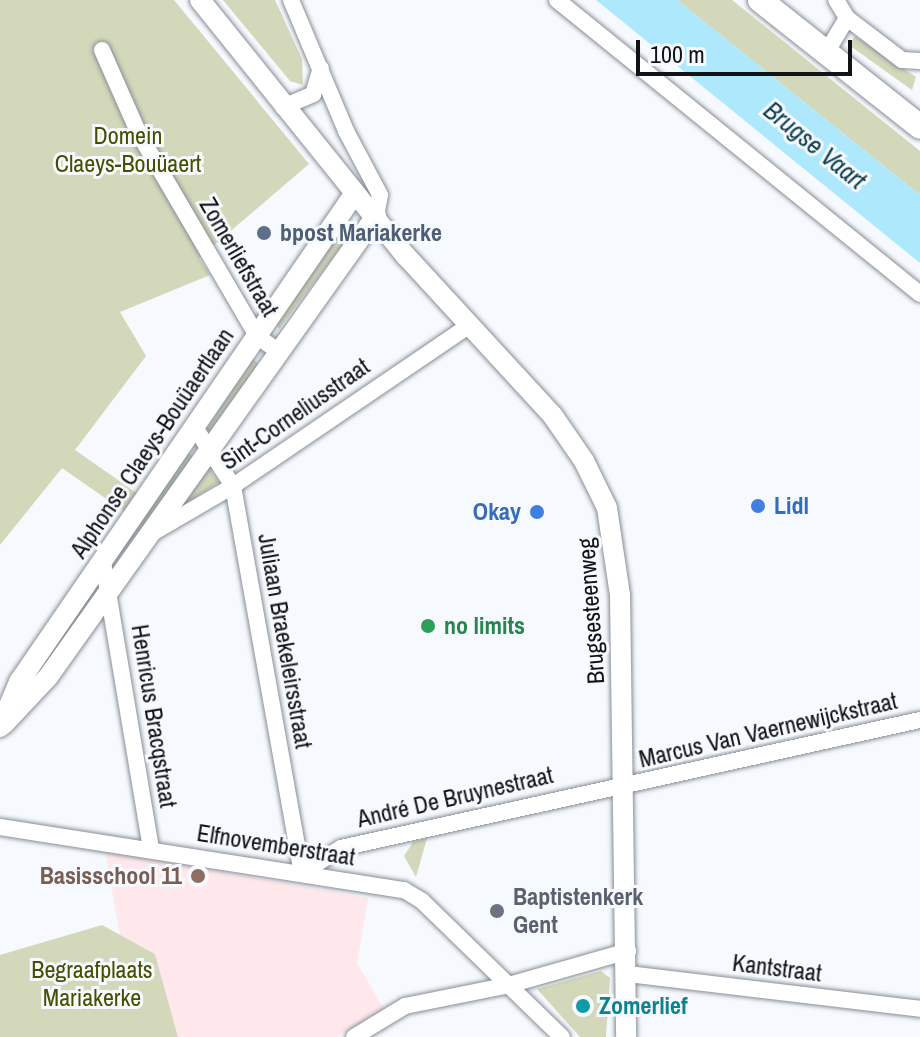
<!DOCTYPE html>
<meta charset="utf-8">
<style>
body{margin:0}
#map{position:relative;width:920px;height:1037px;overflow:hidden;background:#f6f9fd;font-family:"Archivo Narrow",sans-serif}
div>[style]{position:absolute}
.education>*{inset:0;background:#fee8ec}
.green>*{inset:0;background:#d2d8b9}
.water>*{inset:0;background:#aee8fc}
.roads{filter:drop-shadow(0 0 2px #868e97) drop-shadow(0 0 2px #868e97)}
.minor>*{height:16px;margin:-8px;padding:0 8px;transform-origin:8px;border-radius:8px;background:#fff}
.tertiary>*{height:20px;margin:-10px;padding:0 10px;transform-origin:10px;border-radius:10px;background:#fff}
.primary>*{height:24px;margin:-12px;padding:0 12px;transform-origin:12px;border-radius:12px;background:#fff}
.dots>*{width:22px;height:22px;translate:-50% -50%;box-sizing:border-box;border:4px solid #f6f9fd;border-radius:50%}
span{translate:-50% -50%;white-space:nowrap;text-align:center;line-height:1.15;-webkit-text-stroke:6px #f6f9fd;paint-order:stroke}
.park-label{font-size:24px;color:#464f00}
.service-label{font-size:24px;color:#4e5e75;font-weight:700}
.left{translate:0 -50%;text-align:left}
.street-label{font-size:24px;color:#111417}
.shop-label{font-size:24px;color:#366cbe;font-weight:700}
.right{translate:-100% -50%;text-align:right}
.leisure-label{font-size:24px;color:#27864d;font-weight:700}
.education-label{font-size:24px;color:#785e54;font-weight:700}
.worship-label{font-size:24px;color:#5b616d;font-weight:700}
.culture-label{font-size:24px;color:#0d838f;font-weight:700}
.water-label{font-size:26px;color:#104250;font-style:italic}
.scale{position:absolute;left:636px;top:40px;width:216px;height:36px;box-sizing:border-box;border:4px solid #111417;border-top:0;padding-left:10px;font-size:24px;line-height:28px;white-space:nowrap;color:#111417;-webkit-text-stroke:6px #f6f9fd;paint-order:stroke}
</style>
<div id="map">
<div class="education">
<div style="clip-path:polygon(105px 851px,368px 898px,357px 963px,384px 1009px,337px 1037px,178px 1037px,155px 954px,120px 935px)"></div>
</div>
<div class="green">
<div style="clip-path:polygon(0 0,174px 0,309px 164px,199px 258px,210px 275px,120px 312px,146px 356px,75px 450px,138px 494px,125px 512px,62px 468px,0 545px)"></div>
<div style="clip-path:polygon(223px 0,275px 0,302px 59px,303px 85px,290px 81px)"></div>
<div style="clip-path:polygon(677px 0,732px 0,920px 151px,920px 195px)"></div>
<div style="clip-path:polygon(855px 36px,916px 77px,912px 90px,849px 45px)"></div>
<div style="clip-path:polygon(343px 221px,355px 228px,279px 329px,275px 322px)"></div>
<div style="clip-path:polygon(252px 358px,259px 365px,212px 431px,206px 430px)"></div>
<div style="clip-path:polygon(187px 451px,194px 458px,118px 558px,116px 556px)"></div>
<div style="clip-path:polygon(207px 466px,219px 482px,182px 506px)"></div>
<div style="clip-path:polygon(427px 838px,416px 877px,404px 856px,413px 842px)"></div>
<div style="clip-path:polygon(102px 925px,155px 954px,178px 1037px,0 1037px,0 955px)"></div>
<div style="clip-path:polygon(601px 971px,610px 978px,606px 1037px,580px 1037px,537px 989px)"></div>
</div>
<div class="water">
<div style="clip-path:polygon(596px 0,677px 0,920px 195px,920px 263px)"></div>
</div>
<div class="roads">
<div class="minor">
<div style="left:291px;top:0;width:142px;rotate:67.2deg"></div>
<div style="left:346px;top:131px;width:72px;rotate:62deg"></div>
<div style="left:380px;top:195px;width:21px;rotate:101deg"></div>
<div style="left:557px;top:0;width:467px;rotate:39deg"></div>
<div style="left:847px;top:18px;width:69px;rotate:37.4deg"></div>
<div style="left:902px;top:60px;width:18px;rotate:3deg"></div>
<div style="left:102px;top:50px;width:92px;rotate:66.2deg"></div>
<div style="left:139px;top:134px;width:234px;rotate:59.7deg"></div>
<div style="left:257px;top:336px;width:26px;rotate:36deg"></div>
<div style="left:826px;top:53px;width:41px;rotate:-59deg"></div>
<div style="left:847px;top:18px;width:21px;rotate:-121deg"></div>
<div style="left:283px;top:107px;width:33px;rotate:-23deg"></div>
<div style="left:313px;top:94px;width:27px;rotate:-73deg"></div>
<div style="left:196px;top:429px;width:68px;rotate:57deg"></div>
<div style="left:233px;top:486px;width:393px;rotate:79.9deg"></div>
<div style="left:154px;top:532px;width:91px;rotate:-30.2deg"></div>
<div style="left:233px;top:486px;width:287px;rotate:-34.2deg"></div>
<div style="left:103px;top:562px;width:291px;rotate:80.5deg"></div>
<div style="left:0;top:827px;width:409px;rotate:8.9deg"></div>
<div style="left:404px;top:890px;width:21px;rotate:31deg"></div>
<div style="left:422px;top:901px;width:195px;rotate:44.2deg"></div>
<div style="left:302px;top:873px;width:46px;rotate:-32.7deg"></div>
<div style="left:341px;top:848px;width:593px;rotate:-12.47deg"></div>
<div style="left:628px;top:974px;width:294px;rotate:6.8deg"></div>
<div style="left:354px;top:1037px;width:60px;rotate:-31.3deg"></div>
<div style="left:405px;top:1006px;width:106px;rotate:-11.4deg"></div>
<div style="left:509px;top:985px;width:124px;rotate:-15.9deg"></div>
</div>
<div class="tertiary">
<div style="left:200px;top:0;width:329px;rotate:51.2deg"></div>
<div style="left:406px;top:256px;width:217px;rotate:47.4deg"></div>
<div style="left:553px;top:416px;width:55px;rotate:55.4deg"></div>
<div style="left:584px;top:461px;width:52px;rotate:63.9deg"></div>
<div style="left:607px;top:508px;width:88px;rotate:81.5deg"></div>
<div style="left:620px;top:595px;width:442px;rotate:89.2deg"></div>
<div style="left:4px;top:724px;width:64px;rotate:-46.9deg"></div>
<div style="left:48px;top:677px;width:566px;rotate:-54.57deg"></div>
<div style="left:0;top:727px;width:49px;rotate:-67.1deg"></div>
<div style="left:19px;top:682px;width:593px;rotate:-55.51deg"></div>
</div>
<div class="primary">
<div style="left:760px;top:0;width:204px;rotate:38.4deg"></div>
</div>
</div>
<div class="dots">
<div style="left:264px;top:233px;background:#5c6f8a"></div>
<div style="left:758px;top:506px;background:#3f7fe0"></div>
<div style="left:537px;top:512px;background:#3f7fe0"></div>
<div style="left:428px;top:626px;background:#2e9e5b"></div>
<div style="left:198px;top:876px;background:#8d6e63"></div>
<div style="left:497px;top:911px;background:#6b7280"></div>
<div style="left:583px;top:1006px;background:#0f9aa8"></div>
</div>
<div class="park-label">
<span style="left:128px;top:150px">Domein<br>Claeys-Bouüaert</span>
<span style="left:92px;top:984px">Begraafplaats<br>Mariakerke</span>
</div>
<div class="service-label">
<span class="left" style="left:280px;top:233px">bpost Mariakerke</span>
</div>
<div class="street-label">
<span style="left:239px;top:257px;rotate:60deg">Zomerliefstraat</span>
<span style="left:295px;top:414px;rotate:-35deg">Sint-Corneliusstraat</span>
<span style="left:152px;top:443px;rotate:-56deg">Alphonse Claeys-Bouüaertlaan</span>
<span style="left:591px;top:611px;rotate:-94deg">Brugsesteenweg</span>
<span style="left:285px;top:641px;rotate:80deg">Juliaan Braekeleirsstraat</span>
<span style="left:154px;top:716px;rotate:81deg">Henricus Bracqstraat</span>
<span style="left:768px;top:730px;rotate:-13deg">Marcus Van Vaernewijckstraat</span>
<span style="left:455px;top:797px;rotate:-13deg">André De Bruynestraat</span>
<span style="left:276px;top:845px;rotate:9deg">Elfnovemberstraat</span>
<span style="left:777px;top:968px;rotate:7deg">Kantstraat</span>
</div>
<div class="shop-label">
<span class="left" style="left:774px;top:506px">Lidl</span>
<span class="right" style="left:521px;top:512px">Okay</span>
</div>
<div class="leisure-label">
<span class="left" style="left:444px;top:626px">no limits</span>
</div>
<div class="education-label">
<span class="right" style="left:182px;top:876px">Basisschool 11</span>
</div>
<div class="worship-label">
<span class="left" style="left:513px;top:911px">Baptistenkerk<br>Gent</span>
</div>
<div class="culture-label">
<span class="left" style="left:599px;top:1006px">Zomerlief</span>
</div>
<div class="water-label">
<span style="left:815px;top:145px;rotate:39deg">Brugse Vaart</span>
</div>
<div class="scale">100 m</div>
</div>
